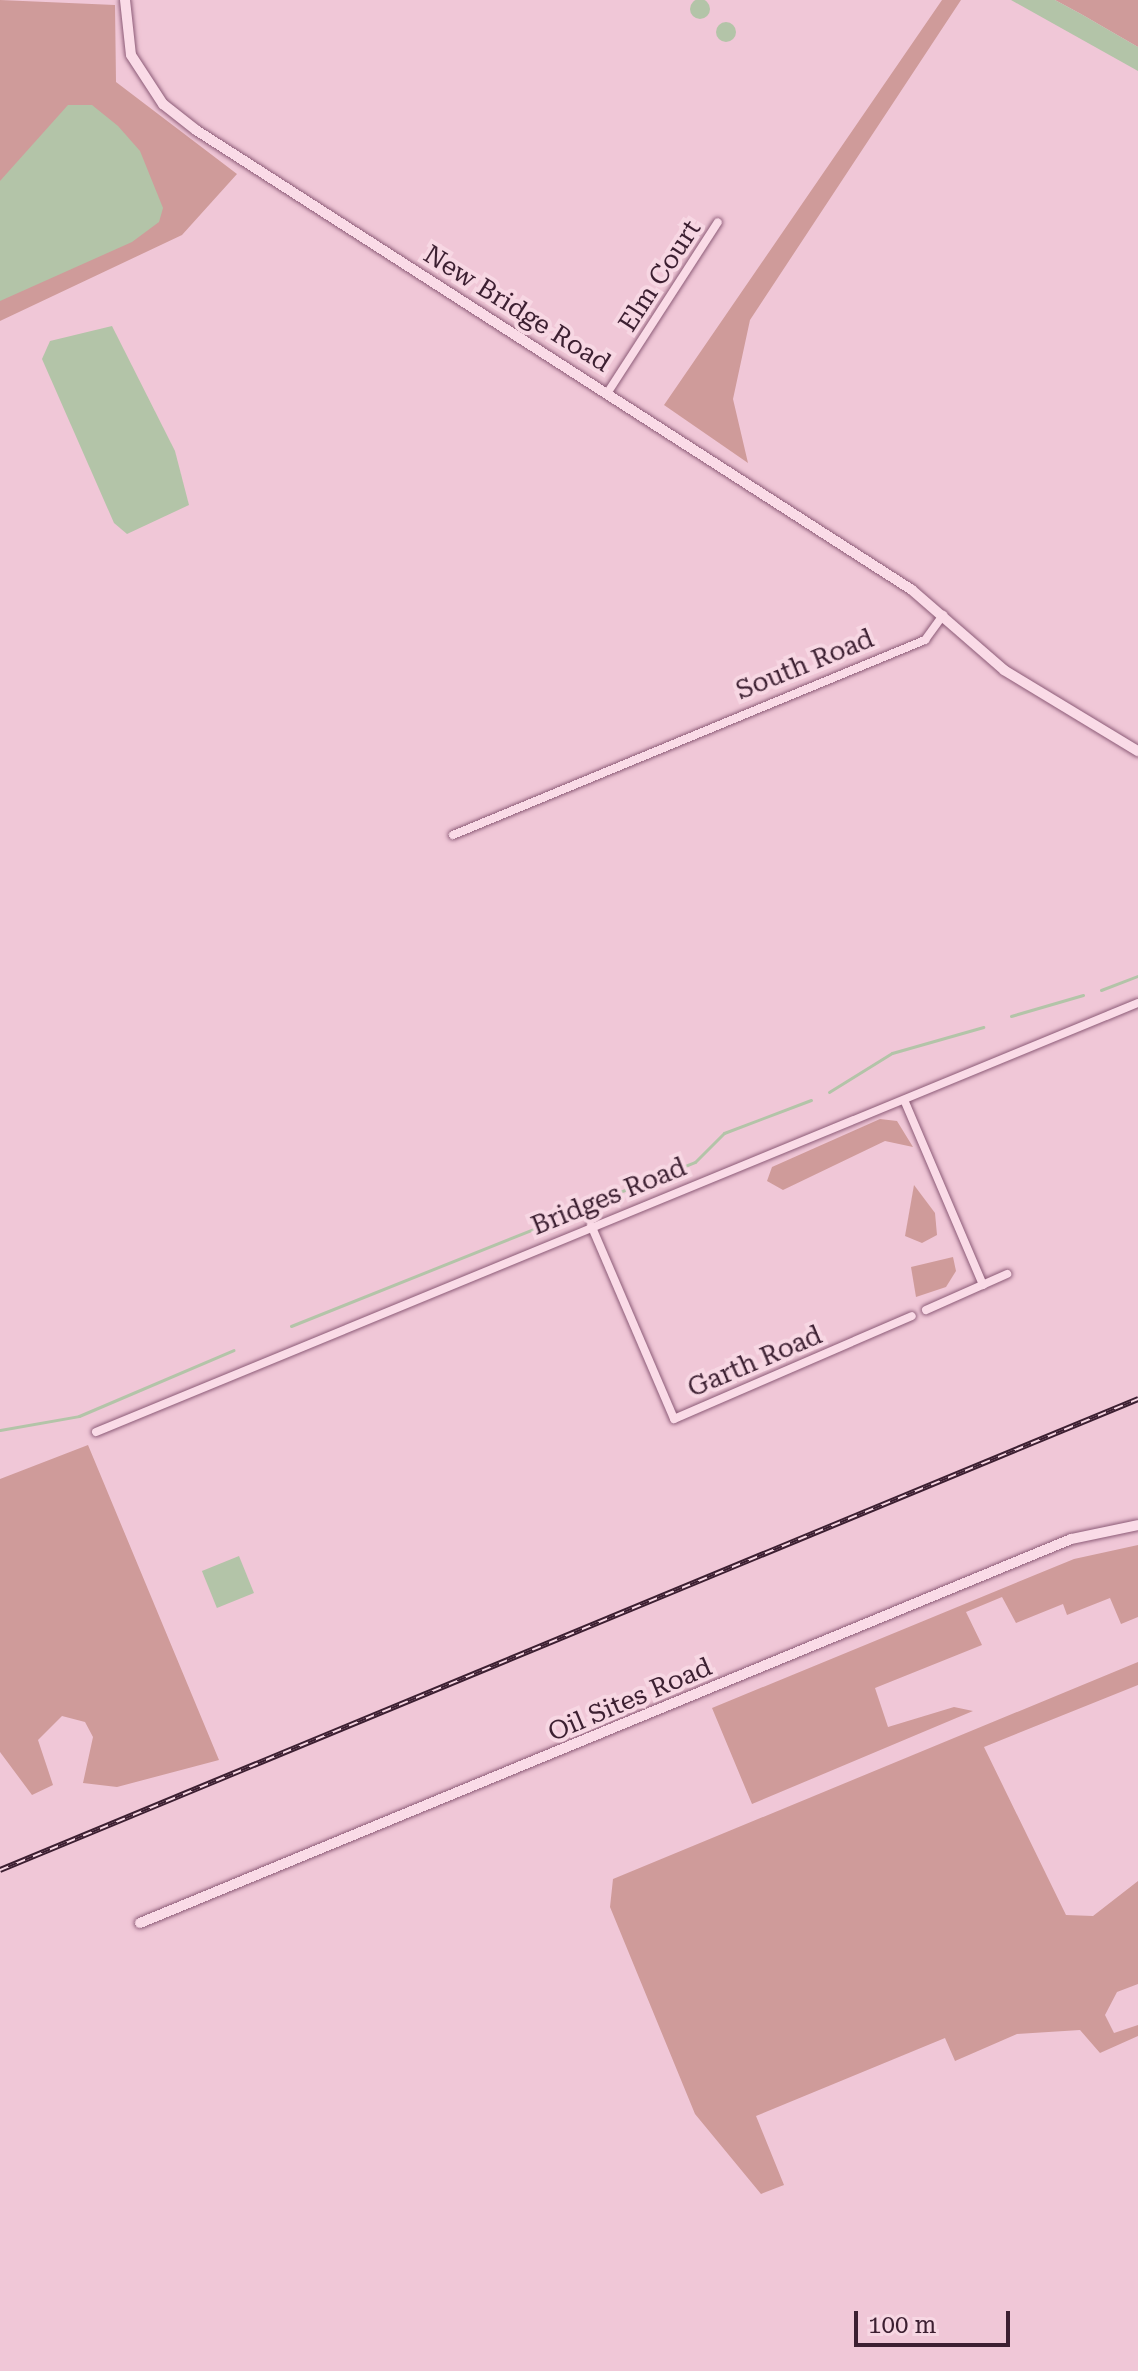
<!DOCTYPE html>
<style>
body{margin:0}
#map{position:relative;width:1138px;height:2371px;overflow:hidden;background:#f0c7d7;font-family:"Roboto Serif",serif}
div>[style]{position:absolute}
.green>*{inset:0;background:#cf9b9a}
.water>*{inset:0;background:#b3c4a8;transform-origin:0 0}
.round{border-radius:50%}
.stream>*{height:3px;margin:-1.5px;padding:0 1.5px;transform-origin:1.5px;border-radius:1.5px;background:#b3c4a8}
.roads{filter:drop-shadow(0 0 2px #8c5b77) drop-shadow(0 0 2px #8c5b77)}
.minor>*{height:8px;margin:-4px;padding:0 4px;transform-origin:4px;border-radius:4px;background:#fadbe7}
.tertiary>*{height:10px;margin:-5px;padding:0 5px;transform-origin:5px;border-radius:5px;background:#fadbe7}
.rail>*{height:6px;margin-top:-3px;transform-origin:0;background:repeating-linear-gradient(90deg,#f7d7e3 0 9px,#3c1f31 0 18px);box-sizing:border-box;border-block:2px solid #3c1f31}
span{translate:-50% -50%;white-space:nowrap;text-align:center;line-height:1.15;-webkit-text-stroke:8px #f7d7e3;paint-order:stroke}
.street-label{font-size:26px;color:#3c1f31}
.scale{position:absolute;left:854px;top:2311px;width:156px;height:36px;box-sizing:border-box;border:4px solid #3c1f31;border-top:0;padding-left:10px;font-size:24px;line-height:28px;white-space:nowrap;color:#3c1f31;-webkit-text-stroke:6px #f7d7e3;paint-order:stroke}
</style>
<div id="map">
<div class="green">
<div style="clip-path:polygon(0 0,115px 5px,116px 82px,237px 174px,182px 235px,0 321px)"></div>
<div style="clip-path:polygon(942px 0,961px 0,750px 320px,733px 399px,748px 463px,664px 405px)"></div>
<div style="clip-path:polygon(1055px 0,1138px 0,1138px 47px,1081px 14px)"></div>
<div style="clip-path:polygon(880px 1119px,897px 1121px,913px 1147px,885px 1141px,783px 1190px,767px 1181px,772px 1167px)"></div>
<div style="clip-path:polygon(914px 1185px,935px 1213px,937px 1235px,922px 1243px,905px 1236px)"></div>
<div style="clip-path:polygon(953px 1257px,956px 1271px,946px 1287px,916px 1297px,911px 1267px)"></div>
<div style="clip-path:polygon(88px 1445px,219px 1760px,117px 1787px,83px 1783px,93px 1737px,85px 1722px,62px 1716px,38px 1740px,53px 1785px,32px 1795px,0 1752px,0 1479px)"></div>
<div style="clip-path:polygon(1138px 1545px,1138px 1617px,1121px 1624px,1110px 1598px,1067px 1615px,1063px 1604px,1016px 1623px,1002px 1597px,966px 1612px,982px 1645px,875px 1688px,888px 1727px,954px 1707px,973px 1711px,752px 1804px,712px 1708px,1074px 1559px)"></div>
<div style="clip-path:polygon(1138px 1662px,1138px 1685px,984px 1747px,1066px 1915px,1093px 1916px,1138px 1881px,1138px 1984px,1117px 1992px,1105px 2015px,1114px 2033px,1138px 2025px,1138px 2036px,1100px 2053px,1080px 2030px,1017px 2034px,955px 2061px,945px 2038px,756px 2116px,784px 2185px,761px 2194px,695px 2114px,610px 1907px,613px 1879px)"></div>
</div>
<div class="water">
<div class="round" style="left:690px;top:-1px;width:20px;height:20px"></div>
<div style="clip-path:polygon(1011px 0,1055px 0,1081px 14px,1138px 47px,1138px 71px)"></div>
<div class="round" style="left:716px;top:22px;width:20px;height:20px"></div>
<div style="clip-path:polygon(68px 105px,92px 105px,118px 126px,140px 151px,163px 208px,159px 222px,132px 242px,0 301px,0 181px)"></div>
<div style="clip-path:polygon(112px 326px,175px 451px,189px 505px,127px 534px,114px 523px,42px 359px,50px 341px)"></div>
<div style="left:239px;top:1556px;width:40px;height:40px;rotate:68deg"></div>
</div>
<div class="stream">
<div style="left:1101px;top:990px;width:40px;rotate:-21deg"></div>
<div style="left:1011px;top:1016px;width:75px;rotate:-16.3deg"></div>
<div style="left:829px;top:1092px;width:74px;rotate:-31.8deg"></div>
<div style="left:892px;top:1053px;width:95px;rotate:-15.9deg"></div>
<div style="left:572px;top:1211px;width:132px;rotate:-21.7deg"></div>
<div style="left:695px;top:1162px;width:41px;rotate:-45deg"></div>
<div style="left:724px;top:1133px;width:93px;rotate:-20.8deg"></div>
<div style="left:291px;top:1326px;width:261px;rotate:-21.8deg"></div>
<div style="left:0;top:1430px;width:80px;rotate:-10deg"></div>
<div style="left:79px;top:1416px;width:168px;rotate:-23.1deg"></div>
</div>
<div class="roads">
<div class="minor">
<div style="left:608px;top:392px;width:202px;rotate:-57.1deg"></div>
<div style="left:453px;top:835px;width:511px;rotate:-22.45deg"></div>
<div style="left:925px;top:640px;width:31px;rotate:-54deg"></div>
<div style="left:905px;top:1102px;width:199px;rotate:66.9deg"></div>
<div style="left:591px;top:1225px;width:211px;rotate:66.8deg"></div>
<div style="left:674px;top:1419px;width:259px;rotate:-23.4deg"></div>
<div style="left:926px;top:1310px;width:89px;rotate:-24deg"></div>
<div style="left:96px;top:1432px;width:1127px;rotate:-22.38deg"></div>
</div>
<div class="tertiary">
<div style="left:125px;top:0;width:55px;rotate:83.8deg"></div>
<div style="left:131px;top:55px;width:59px;rotate:56.9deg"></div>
<div style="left:163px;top:104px;width:42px;rotate:38.2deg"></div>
<div style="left:196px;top:130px;width:851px;rotate:32.72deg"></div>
<div style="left:912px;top:590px;width:122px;rotate:41deg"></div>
<div style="left:1004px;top:670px;width:157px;rotate:31.2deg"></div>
<div style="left:140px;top:1923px;width:1007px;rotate:-22.41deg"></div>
<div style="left:1071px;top:1539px;width:68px;rotate:-11.8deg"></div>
</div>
</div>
<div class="rail">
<div style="left:0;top:1870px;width:1232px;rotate:-22.48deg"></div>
</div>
<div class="street-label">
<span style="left:660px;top:276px;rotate:-57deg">Elm Court</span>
<span style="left:517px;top:309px;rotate:32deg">New Bridge Road</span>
<span style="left:805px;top:665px;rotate:-22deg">South Road</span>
<span style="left:609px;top:1197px;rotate:-22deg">Bridges Road</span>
<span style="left:755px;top:1362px;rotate:-23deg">Garth Road</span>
<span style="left:630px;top:1700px;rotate:-23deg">Oil Sites Road</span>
</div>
<div class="scale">100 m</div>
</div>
